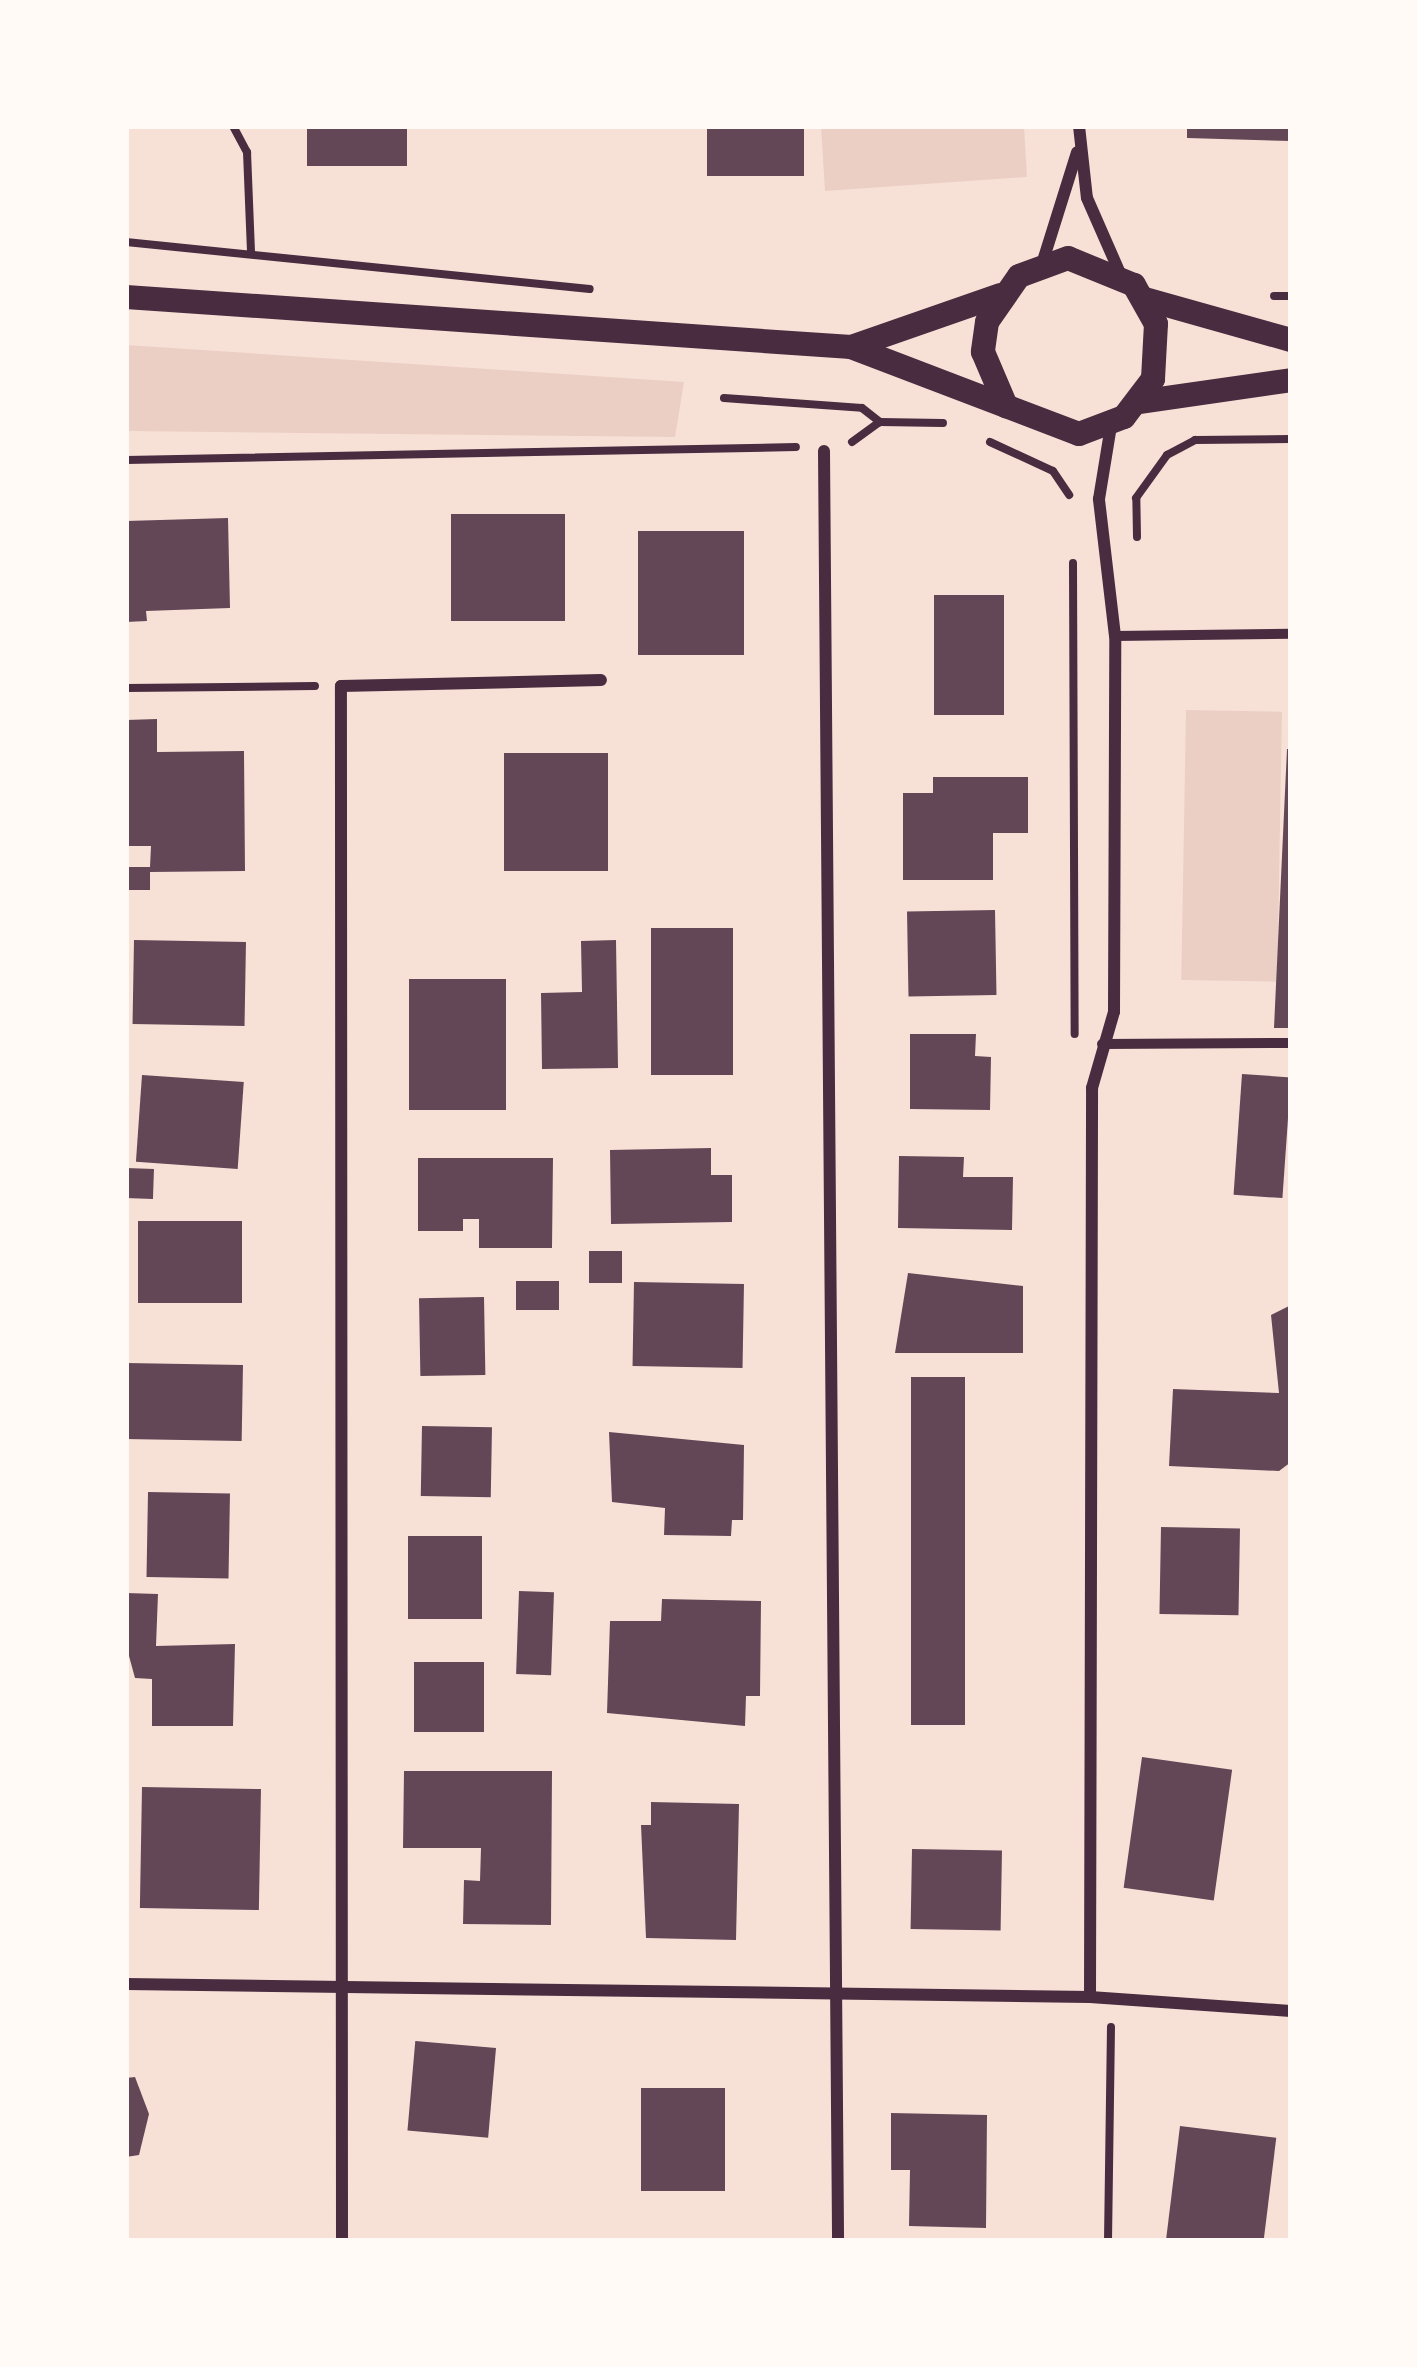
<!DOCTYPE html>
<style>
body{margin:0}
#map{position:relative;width:1417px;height:2367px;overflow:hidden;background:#f7e1d7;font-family:"Fira Sans Condensed",sans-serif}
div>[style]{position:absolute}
.green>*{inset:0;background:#ebcfc5;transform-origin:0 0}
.building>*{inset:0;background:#644757;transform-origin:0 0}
.path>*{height:8px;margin:-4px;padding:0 4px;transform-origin:4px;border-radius:4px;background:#4a2c40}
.pedestrian>*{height:10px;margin:-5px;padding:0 5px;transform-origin:5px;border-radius:5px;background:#4a2c40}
.minor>*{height:12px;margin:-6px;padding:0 6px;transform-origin:6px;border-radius:6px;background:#4a2c40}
.secondary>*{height:24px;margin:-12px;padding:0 12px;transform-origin:12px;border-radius:12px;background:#4a2c40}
span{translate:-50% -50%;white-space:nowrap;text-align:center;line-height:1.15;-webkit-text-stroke:10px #fffaf5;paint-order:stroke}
.frame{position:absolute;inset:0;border:129px solid #fffaf5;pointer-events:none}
</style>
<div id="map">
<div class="green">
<div style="clip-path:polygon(821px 126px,1024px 126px,1027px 177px,825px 191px)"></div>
<div style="clip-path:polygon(126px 345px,684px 382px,675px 437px,126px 431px)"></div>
<div style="left:1186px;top:710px;width:96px;height:270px;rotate:1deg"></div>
</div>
<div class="building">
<div style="left:307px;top:126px;width:100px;height:40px"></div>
<div style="left:707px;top:126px;width:97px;height:50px"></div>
<div style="clip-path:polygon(1187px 126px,1291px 126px,1291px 141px,1187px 138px)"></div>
<div style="left:565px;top:514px;width:107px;height:114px;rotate:90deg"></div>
<div style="clip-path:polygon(228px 518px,230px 608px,146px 611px,147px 621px,126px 622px,126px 521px)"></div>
<div style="left:744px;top:531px;width:124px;height:106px;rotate:90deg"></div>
<div style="left:934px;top:595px;width:70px;height:120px"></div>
<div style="clip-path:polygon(157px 719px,157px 752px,244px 751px,245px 871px,150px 872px,150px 890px,126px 890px,126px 867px,150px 867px,151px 846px,126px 846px,126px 720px)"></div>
<div style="clip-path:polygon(1287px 749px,1291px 749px,1291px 1028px,1274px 1028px)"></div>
<div style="left:608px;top:753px;width:118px;height:104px;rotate:90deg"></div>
<div style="clip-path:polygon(933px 777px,1028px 777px,1028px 833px,993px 833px,993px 880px,903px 880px,903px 793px,933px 793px)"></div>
<div style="left:995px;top:910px;width:85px;height:88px;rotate:89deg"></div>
<div style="left:651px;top:928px;width:82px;height:147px"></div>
<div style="left:134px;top:940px;width:112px;height:84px;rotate:1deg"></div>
<div style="clip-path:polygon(616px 940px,618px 1068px,542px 1069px,541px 993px,582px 992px,581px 941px)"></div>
<div style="left:409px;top:979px;width:97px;height:131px"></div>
<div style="clip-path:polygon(910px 1034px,976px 1034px,975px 1056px,991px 1057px,990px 1110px,910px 1109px)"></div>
<div style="left:1242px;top:1074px;width:49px;height:121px;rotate:4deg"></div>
<div style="left:142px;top:1075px;width:102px;height:87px;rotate:4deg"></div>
<div style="clip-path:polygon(711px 1148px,711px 1175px,732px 1175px,732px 1222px,611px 1224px,610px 1150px)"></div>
<div style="clip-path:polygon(899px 1156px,964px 1157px,963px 1177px,1013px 1177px,1012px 1230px,898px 1228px)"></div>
<div style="clip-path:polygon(418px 1158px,553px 1158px,552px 1248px,479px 1248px,479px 1219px,463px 1219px,463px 1231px,418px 1231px)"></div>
<div style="left:126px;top:1168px;width:28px;height:30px;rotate:2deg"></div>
<div style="left:138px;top:1221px;width:104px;height:82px"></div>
<div style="left:589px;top:1251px;width:33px;height:32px"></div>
<div style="clip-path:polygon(908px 1273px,1023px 1286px,1023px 1353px,895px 1353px)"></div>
<div style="left:516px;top:1281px;width:43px;height:29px"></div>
<div style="left:634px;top:1282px;width:110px;height:84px;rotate:1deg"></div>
<div style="left:484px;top:1297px;width:78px;height:65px;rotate:89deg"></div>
<div style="clip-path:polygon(1291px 1305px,1291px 1462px,1279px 1471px,1169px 1466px,1173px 1389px,1279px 1393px,1271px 1315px)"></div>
<div style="left:126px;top:1363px;width:117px;height:76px;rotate:1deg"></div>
<div style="left:911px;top:1377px;width:54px;height:348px"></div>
<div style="left:422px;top:1426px;width:70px;height:70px;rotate:1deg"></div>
<div style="clip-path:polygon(609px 1432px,744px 1445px,743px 1520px,732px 1520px,731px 1536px,664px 1535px,665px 1508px,612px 1502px)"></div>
<div style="left:148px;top:1492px;width:82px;height:85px;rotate:1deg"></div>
<div style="left:1161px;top:1527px;width:79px;height:87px;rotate:1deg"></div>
<div style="left:482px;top:1536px;width:83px;height:74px;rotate:90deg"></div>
<div style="left:519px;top:1591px;width:35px;height:83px;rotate:2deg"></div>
<div style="clip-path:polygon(126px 1593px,158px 1594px,156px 1646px,235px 1644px,233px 1726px,152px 1726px,152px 1679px,135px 1678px,126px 1645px)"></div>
<div style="clip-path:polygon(662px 1599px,761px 1601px,760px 1696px,746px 1696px,745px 1726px,607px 1713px,610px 1621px,661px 1621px)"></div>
<div style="left:414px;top:1662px;width:70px;height:70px"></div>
<div style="left:1142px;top:1757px;width:91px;height:132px;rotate:8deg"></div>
<div style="clip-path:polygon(404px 1771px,552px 1771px,551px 1925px,463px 1924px,464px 1880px,480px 1881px,481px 1848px,403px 1848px)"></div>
<div style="left:142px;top:1787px;width:119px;height:121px;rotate:1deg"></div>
<div style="clip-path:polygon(651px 1802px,739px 1804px,736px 1940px,646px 1938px,641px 1825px,651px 1825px)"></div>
<div style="left:912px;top:1849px;width:90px;height:80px;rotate:1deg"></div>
<div style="left:496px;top:2048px;width:90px;height:81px;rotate:95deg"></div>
<div style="clip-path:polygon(135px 2077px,149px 2114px,139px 2155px,126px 2157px,126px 2078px)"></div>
<div style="left:641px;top:2088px;width:84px;height:103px"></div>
<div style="clip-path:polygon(891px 2113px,987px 2115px,986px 2228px,909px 2226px,910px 2170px,891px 2170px)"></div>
<div style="left:1180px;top:2126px;width:97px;height:116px;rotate:7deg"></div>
</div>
<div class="path">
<div style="left:233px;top:126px;width:30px;rotate:62deg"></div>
<div style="left:247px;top:152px;width:101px;rotate:87.7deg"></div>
<div style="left:126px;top:242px;width:466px;rotate:5.8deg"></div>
<div style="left:1274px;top:296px;width:17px"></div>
<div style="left:724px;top:398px;width:138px;rotate:4.1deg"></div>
<div style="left:862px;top:408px;width:23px;rotate:38deg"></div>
<div style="left:852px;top:442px;width:34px;rotate:-36deg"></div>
<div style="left:880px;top:422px;width:63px;rotate:0.9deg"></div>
<div style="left:990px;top:442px;width:69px;rotate:24.7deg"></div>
<div style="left:1053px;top:471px;width:29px;rotate:56deg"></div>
<div style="left:126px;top:460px;width:670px;rotate:-1.11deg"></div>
<div style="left:1137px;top:537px;width:39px;rotate:-91deg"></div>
<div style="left:1136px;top:498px;width:53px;rotate:-54.2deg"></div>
<div style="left:1167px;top:455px;width:32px;rotate:-28deg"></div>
<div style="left:1195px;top:440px;width:96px;rotate:-0.6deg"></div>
<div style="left:1073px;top:563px;width:471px;rotate:89.8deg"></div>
<div style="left:126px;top:688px;width:189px;rotate:-0.6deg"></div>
<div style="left:1108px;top:2241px;width:214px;rotate:-89.2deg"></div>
</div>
<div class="pedestrian">
<div style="left:1115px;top:636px;width:176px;rotate:-0.7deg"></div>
<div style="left:1102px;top:1044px;width:189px;rotate:-0.3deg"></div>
</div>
<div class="minor">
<div style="left:1079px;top:126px;width:72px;rotate:83.7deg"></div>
<div style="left:1087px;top:198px;width:82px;rotate:66.3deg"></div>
<div style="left:1042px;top:264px;width:117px;rotate:-72.6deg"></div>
<div style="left:824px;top:451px;width:1790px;rotate:89.55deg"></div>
<div style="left:126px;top:1984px;width:964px;rotate:0.77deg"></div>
<div style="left:1090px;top:1997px;width:201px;rotate:4deg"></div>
<div style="left:1090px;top:1997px;width:909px;rotate:-89.87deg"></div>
<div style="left:1092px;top:1088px;width:79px;rotate:-73.9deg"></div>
<div style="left:1114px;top:1012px;width:376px;rotate:-89.8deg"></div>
<div style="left:1115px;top:636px;width:138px;rotate:-96.7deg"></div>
<div style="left:1099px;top:499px;width:74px;rotate:-80.7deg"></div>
<div style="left:342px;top:2241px;width:1555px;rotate:-90.04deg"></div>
<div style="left:341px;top:686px;width:260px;rotate:-1.3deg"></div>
</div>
<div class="secondary">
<div style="left:126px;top:297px;width:727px;rotate:3.95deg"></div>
<div style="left:851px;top:347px;width:244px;rotate:20.9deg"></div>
<div style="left:1079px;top:434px;width:48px;rotate:-20.7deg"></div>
<div style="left:1124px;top:417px;width:48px;rotate:-52.7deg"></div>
<div style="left:1153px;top:379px;width:55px;rotate:-86.9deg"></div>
<div style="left:1156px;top:324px;width:45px;rotate:-119.4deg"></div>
<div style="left:1134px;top:285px;width:71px;rotate:-157.8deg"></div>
<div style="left:1068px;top:258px;width:52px;rotate:159.8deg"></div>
<div style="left:1019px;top:276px;width:56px;rotate:124.8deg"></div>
<div style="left:987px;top:322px;width:30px;rotate:98deg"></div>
<div style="left:983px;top:352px;width:59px;rotate:66.9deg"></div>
<div style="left:1145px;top:299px;width:152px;rotate:15.7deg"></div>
<div style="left:851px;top:347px;width:158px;rotate:-19.2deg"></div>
<div style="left:1139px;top:402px;width:154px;rotate:-8.2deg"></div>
</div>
<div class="frame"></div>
</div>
